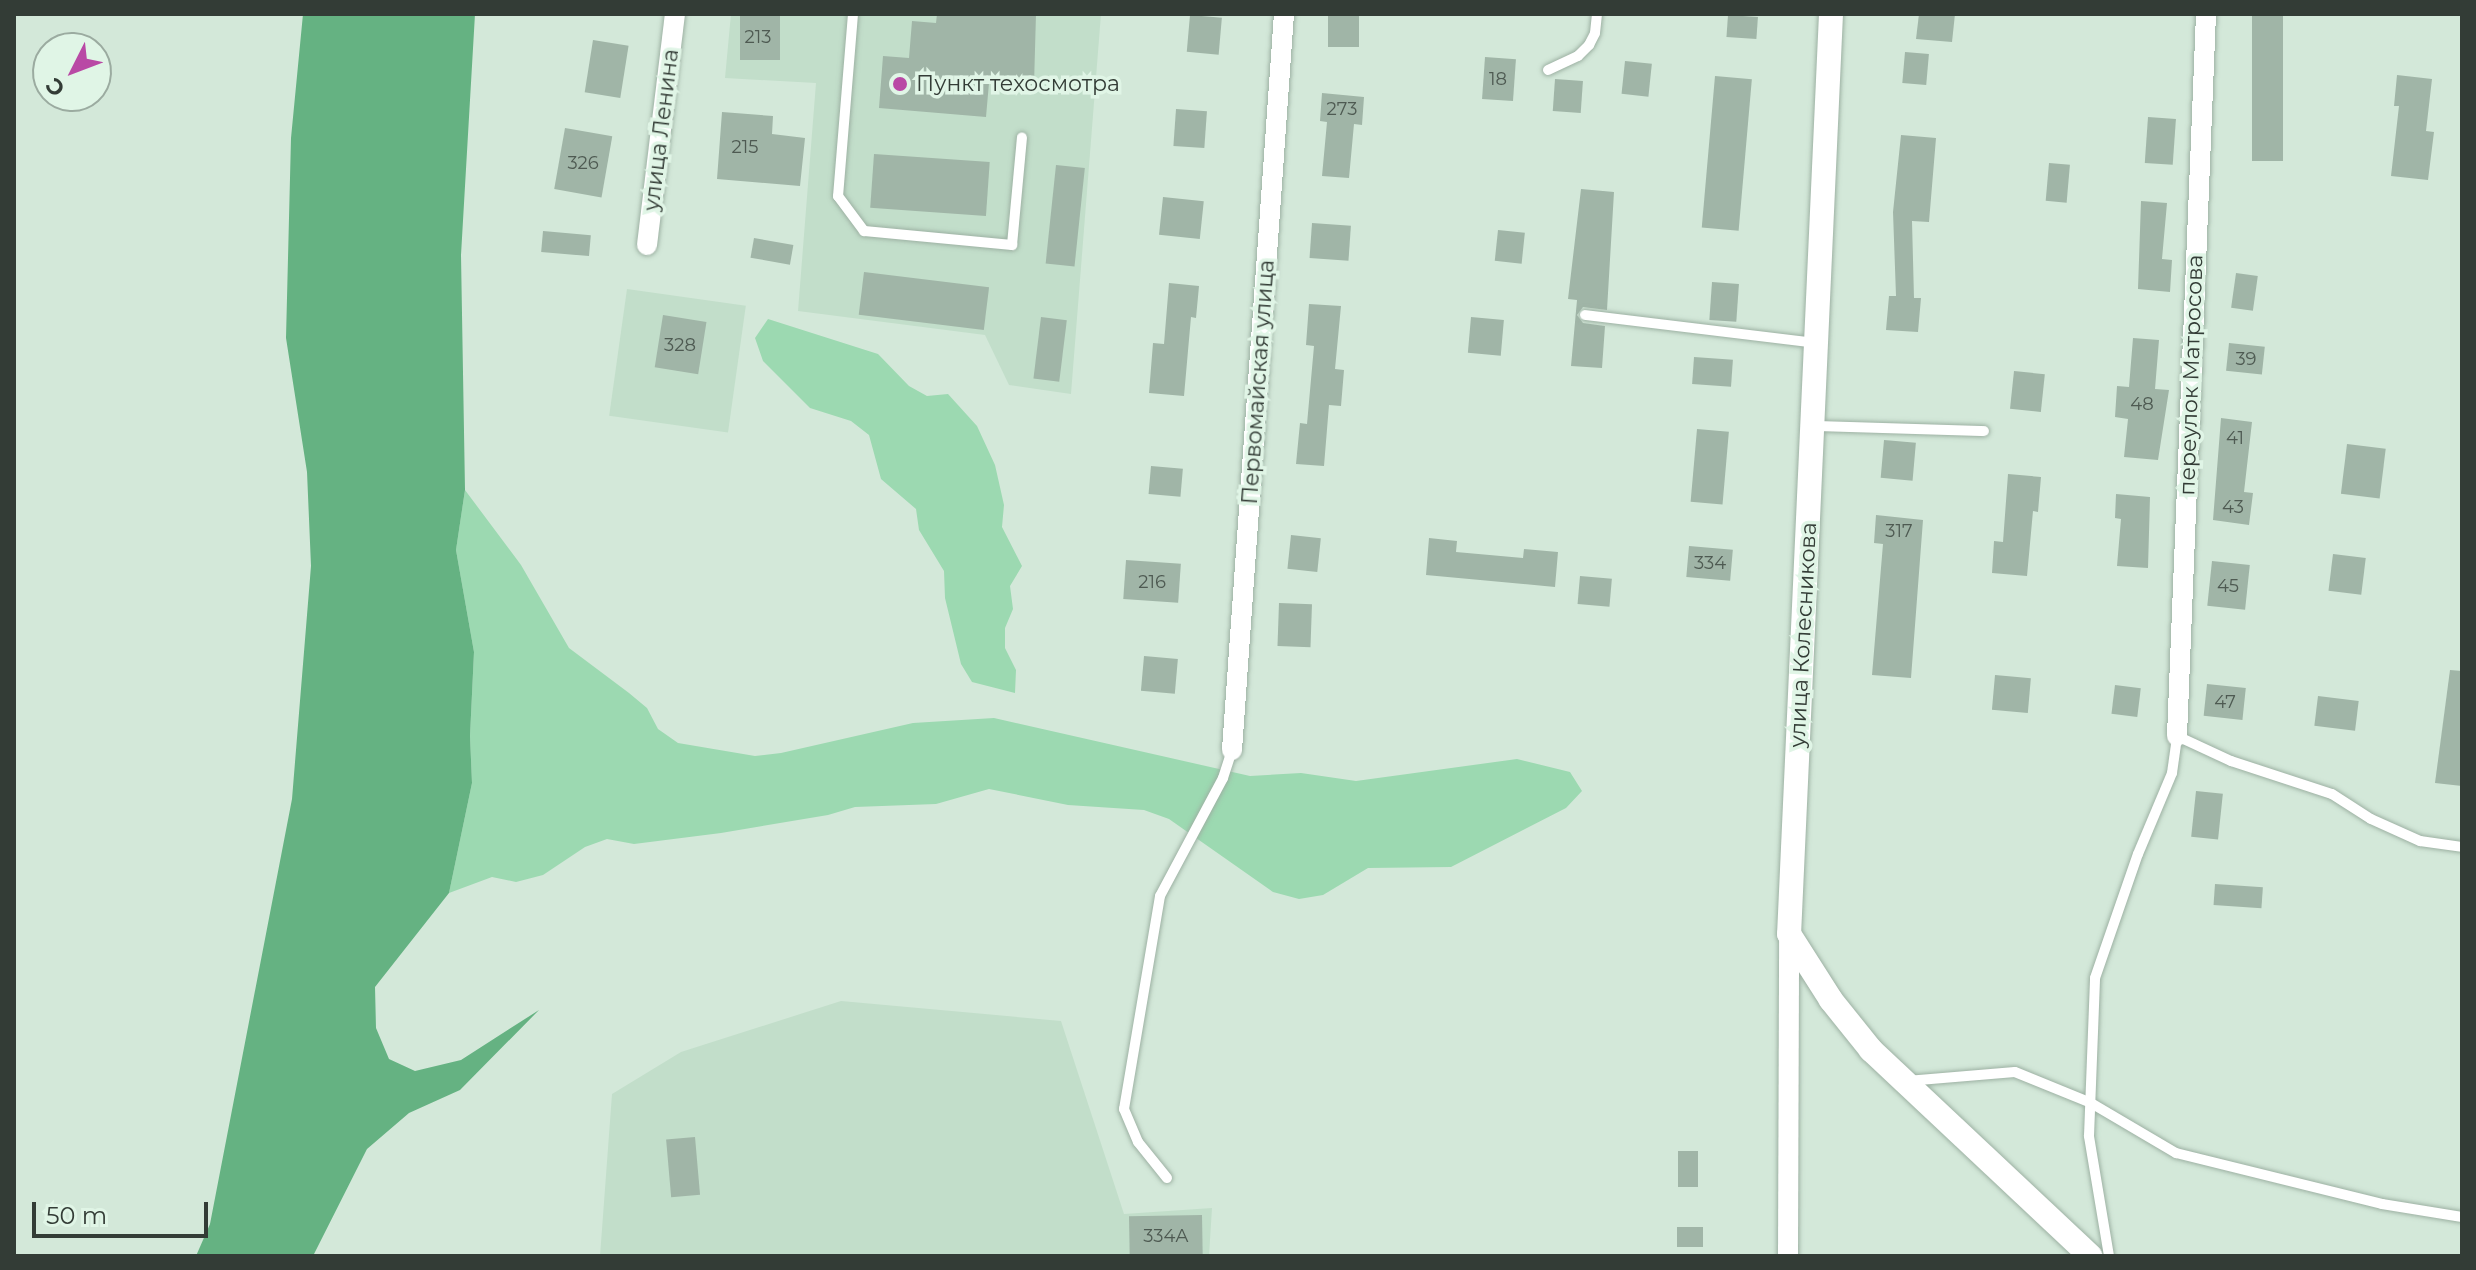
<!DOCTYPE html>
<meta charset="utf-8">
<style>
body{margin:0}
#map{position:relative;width:2476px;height:1270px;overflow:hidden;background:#d3e8d9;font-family:Montserrat,sans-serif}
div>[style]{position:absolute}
.built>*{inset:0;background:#c2deca;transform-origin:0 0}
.green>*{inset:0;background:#9cd9b1}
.water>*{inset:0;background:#65b282}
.building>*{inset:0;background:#a0b5a7;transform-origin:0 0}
.roads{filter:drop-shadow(0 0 2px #9db1a3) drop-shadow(0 0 2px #9db1a3)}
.service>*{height:10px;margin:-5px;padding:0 5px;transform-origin:5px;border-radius:5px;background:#fff}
.minor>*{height:20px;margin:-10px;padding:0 10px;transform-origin:10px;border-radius:10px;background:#fff}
.tertiary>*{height:24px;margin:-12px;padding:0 12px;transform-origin:12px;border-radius:12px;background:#fff}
.dots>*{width:22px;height:22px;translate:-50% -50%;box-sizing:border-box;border:4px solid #e0f5e6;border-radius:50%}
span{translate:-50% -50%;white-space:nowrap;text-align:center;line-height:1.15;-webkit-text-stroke:7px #e0f5e6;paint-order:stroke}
.number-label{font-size:18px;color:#4e5a52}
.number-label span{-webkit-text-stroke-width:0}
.poi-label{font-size:22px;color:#333c36}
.left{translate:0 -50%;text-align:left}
.street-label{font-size:22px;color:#333c36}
.frame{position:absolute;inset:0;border:16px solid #333c36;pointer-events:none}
.north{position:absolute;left:32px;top:32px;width:80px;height:80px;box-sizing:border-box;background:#e0f5e6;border:2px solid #9baba0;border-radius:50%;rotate:228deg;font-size:22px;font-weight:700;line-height:32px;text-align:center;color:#333c36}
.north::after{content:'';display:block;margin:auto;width:28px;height:36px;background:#b949a5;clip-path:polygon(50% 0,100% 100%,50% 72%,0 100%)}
.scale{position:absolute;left:32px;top:1202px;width:176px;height:36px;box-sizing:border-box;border:4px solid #333c36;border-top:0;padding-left:10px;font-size:24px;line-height:28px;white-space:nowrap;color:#333c36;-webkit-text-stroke:6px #e0f5e6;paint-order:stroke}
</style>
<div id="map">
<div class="built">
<div style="clip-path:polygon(731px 14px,1101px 14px,1071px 394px,1009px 385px,985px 335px,798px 311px,816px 83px,725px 78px)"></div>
<div style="left:627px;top:289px;width:120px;height:128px;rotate:8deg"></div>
<div style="clip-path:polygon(841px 1001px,1061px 1021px,1124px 1214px,1212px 1208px,1209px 1256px,600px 1256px,612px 1094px,681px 1052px)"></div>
</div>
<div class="green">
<div style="clip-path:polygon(768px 319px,878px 354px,909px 386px,927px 396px,948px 394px,977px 426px,995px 465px,1004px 505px,1002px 527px,1022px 566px,1010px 586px,1013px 609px,1005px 628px,1005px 648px,1016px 670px,1015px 693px,972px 682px,961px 664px,945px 598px,944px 571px,919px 530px,916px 509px,881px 479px,869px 435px,851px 421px,810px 408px,763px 361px,755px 338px)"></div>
<div style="clip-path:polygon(465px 490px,521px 565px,569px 648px,629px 693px,647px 708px,658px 729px,678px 743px,755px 756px,781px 753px,913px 723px,994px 718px,1250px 776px,1301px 773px,1356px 781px,1517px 759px,1570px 772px,1582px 791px,1566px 808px,1451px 867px,1368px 868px,1323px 895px,1299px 899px,1273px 892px,1169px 819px,1144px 810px,1068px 805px,989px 789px,936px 804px,855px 807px,828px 815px,721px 833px,634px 844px,607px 839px,585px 847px,543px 875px,516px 882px,492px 877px,449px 893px,472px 783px,470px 736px,474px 652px,456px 550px)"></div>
</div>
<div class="water">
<div style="clip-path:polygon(303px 14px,475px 14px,461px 255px,465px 490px,456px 550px,474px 652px,470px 736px,472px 783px,449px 893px,375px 987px,376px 1028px,389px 1059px,415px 1071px,461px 1060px,539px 1010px,460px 1090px,409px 1113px,367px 1149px,313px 1256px,196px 1256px,210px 1224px,292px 799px,311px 566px,307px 472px,286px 338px,291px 138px)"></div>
</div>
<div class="building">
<div style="left:740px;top:14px;width:40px;height:46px"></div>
<div style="clip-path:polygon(937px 14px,1036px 14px,1034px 85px,989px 83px,986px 117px,879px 108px,883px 56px,909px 58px,912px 21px,936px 23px)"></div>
<div style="left:1328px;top:14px;width:31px;height:33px"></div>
<div style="clip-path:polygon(1919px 14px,1955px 14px,1952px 42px,1916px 39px)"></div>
<div style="left:2252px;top:14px;width:31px;height:147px"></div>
<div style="left:1190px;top:15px;width:32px;height:37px;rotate:5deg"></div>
<div style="left:1728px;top:15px;width:30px;height:22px;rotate:4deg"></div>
<div style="left:593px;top:40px;width:36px;height:53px;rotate:9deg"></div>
<div style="left:1905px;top:52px;width:24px;height:31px;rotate:5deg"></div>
<div style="left:1485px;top:57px;width:31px;height:42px;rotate:4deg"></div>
<div style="left:1625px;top:61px;width:27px;height:33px;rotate:6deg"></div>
<div style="clip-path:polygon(2397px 75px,2432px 79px,2426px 131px,2434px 132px,2428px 180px,2391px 176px,2399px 106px,2394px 106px)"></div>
<div style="left:1715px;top:76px;width:37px;height:152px;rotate:5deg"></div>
<div style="left:1555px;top:79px;width:28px;height:32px;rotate:4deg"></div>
<div style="clip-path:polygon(1322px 93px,1364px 97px,1362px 125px,1354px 124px,1349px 178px,1322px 176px,1327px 122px,1320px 121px)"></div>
<div style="left:1176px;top:109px;width:31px;height:37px;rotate:4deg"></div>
<div style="clip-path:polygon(722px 112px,773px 116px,772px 134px,805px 138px,800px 186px,717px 179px)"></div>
<div style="left:2148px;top:117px;width:28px;height:46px;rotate:4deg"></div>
<div style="left:565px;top:128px;width:48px;height:62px;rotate:10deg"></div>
<div style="clip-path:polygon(1901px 135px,1936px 138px,1929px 222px,1912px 221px,1914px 298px,1921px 298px,1918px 332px,1886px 330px,1889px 296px,1896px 296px,1893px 212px)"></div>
<div style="left:874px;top:154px;width:116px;height:54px;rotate:4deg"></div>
<div style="left:2049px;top:163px;width:21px;height:38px;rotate:5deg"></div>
<div style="left:1056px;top:165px;width:29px;height:99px;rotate:6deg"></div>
<div style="clip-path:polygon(1581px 189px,1614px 192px,1607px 310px,1583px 307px,1577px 315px,1583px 323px,1605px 326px,1602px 368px,1571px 366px,1577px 300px,1568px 299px)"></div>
<div style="left:1163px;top:197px;width:41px;height:38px;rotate:6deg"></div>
<div style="clip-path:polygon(2141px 201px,2167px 203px,2162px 259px,2172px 260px,2170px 292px,2138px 289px)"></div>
<div style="left:1312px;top:223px;width:39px;height:35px;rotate:4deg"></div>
<div style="left:1498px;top:230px;width:27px;height:31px;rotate:6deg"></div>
<div style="left:543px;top:231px;width:48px;height:21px;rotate:5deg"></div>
<div style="left:754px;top:238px;width:40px;height:20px;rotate:10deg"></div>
<div style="left:864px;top:272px;width:126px;height:43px;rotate:7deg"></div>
<div style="left:2236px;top:273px;width:22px;height:35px;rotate:8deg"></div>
<div style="left:1712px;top:282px;width:27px;height:38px;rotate:4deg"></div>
<div style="clip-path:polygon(1169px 283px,1199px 286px,1196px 318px,1191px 317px,1184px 396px,1149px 393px,1153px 343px,1164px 344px)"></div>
<div style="clip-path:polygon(1309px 304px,1341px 306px,1335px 369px,1344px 370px,1341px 406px,1329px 405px,1324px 466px,1296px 464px,1300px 423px,1307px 424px,1314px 346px,1306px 345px)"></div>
<div style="left:663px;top:315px;width:44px;height:53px;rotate:9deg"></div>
<div style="left:1041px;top:317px;width:26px;height:62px;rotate:7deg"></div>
<div style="left:1471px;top:317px;width:33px;height:36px;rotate:5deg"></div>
<div style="clip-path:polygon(2133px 338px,2159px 340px,2155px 389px,2169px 390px,2158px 460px,2124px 457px,2128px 419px,2115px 417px,2117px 386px,2129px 387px)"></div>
<div style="left:2229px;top:343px;width:36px;height:28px;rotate:6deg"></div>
<div style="left:1694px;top:357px;width:39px;height:27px;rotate:4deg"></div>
<div style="left:2014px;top:371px;width:31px;height:38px;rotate:6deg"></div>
<div style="clip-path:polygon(2221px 418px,2252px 422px,2244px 492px,2253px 493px,2249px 525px,2213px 520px)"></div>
<div style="left:1697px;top:429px;width:32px;height:73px;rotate:5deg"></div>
<div style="left:1884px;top:440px;width:32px;height:38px;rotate:5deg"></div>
<div style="left:2347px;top:444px;width:39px;height:50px;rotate:7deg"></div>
<div style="left:1151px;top:466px;width:32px;height:28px;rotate:5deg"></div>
<div style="clip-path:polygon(2008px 474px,2041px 477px,2038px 512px,2033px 511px,2027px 576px,1992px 573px,1994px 541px,2003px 542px)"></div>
<div style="clip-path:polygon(2116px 494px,2150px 497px,2148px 568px,2117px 566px,2121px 519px,2115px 518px)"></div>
<div style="clip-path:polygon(1876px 515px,1923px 520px,1911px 678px,1872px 675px,1883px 544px,1874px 543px)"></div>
<div style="left:1291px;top:535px;width:30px;height:34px;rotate:6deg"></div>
<div style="clip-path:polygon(1429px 538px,1457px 541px,1456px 552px,1523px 558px,1524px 549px,1558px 552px,1555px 587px,1426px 575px)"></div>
<div style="left:1689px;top:546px;width:44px;height:31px;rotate:5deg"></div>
<div style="left:2333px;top:554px;width:33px;height:37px;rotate:7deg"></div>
<div style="left:1126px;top:560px;width:55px;height:39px;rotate:4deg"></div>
<div style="left:2212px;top:561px;width:38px;height:45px;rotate:6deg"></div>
<div style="left:1580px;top:576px;width:32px;height:28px;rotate:5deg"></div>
<div style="left:1279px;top:603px;width:33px;height:43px;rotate:2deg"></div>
<div style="left:1144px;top:656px;width:34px;height:35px;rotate:5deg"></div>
<div style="clip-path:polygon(2450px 670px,2462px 671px,2462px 786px,2435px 783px)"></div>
<div style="left:1995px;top:675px;width:36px;height:35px;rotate:5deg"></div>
<div style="left:2207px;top:684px;width:39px;height:32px;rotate:6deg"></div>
<div style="left:2115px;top:685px;width:26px;height:29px;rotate:7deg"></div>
<div style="left:2318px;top:696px;width:41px;height:30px;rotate:7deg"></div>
<div style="left:2196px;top:791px;width:27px;height:46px;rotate:6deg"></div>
<div style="left:2215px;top:884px;width:48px;height:21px;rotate:4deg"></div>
<div style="left:695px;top:1137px;width:58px;height:29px;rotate:85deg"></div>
<div style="left:1678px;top:1151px;width:20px;height:36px"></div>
<div style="left:1202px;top:1215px;width:41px;height:73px;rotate:89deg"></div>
<div style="left:1677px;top:1227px;width:26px;height:20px"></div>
</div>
<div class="roads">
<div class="service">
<div style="left:853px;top:14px;width:183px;rotate:94.7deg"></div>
<div style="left:838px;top:196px;width:44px;rotate:53.4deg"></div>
<div style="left:864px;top:231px;width:149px;rotate:5.4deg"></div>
<div style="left:1012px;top:245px;width:108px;rotate:-84.7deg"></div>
<div style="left:1548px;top:70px;width:33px;rotate:-25deg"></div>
<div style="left:1578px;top:56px;width:16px;rotate:-45deg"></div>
<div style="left:1589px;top:45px;width:13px;rotate:-63deg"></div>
<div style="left:1595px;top:33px;width:19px;rotate:-84deg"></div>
<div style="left:1585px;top:315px;width:233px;rotate:6.9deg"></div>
<div style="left:1814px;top:426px;width:170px;rotate:1.7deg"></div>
<div style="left:1907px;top:1081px;width:108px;rotate:-4.8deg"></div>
<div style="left:2015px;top:1072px;width:82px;rotate:22.2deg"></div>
<div style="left:2091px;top:1103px;width:99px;rotate:30.5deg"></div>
<div style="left:2176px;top:1153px;width:212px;rotate:13.9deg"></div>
<div style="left:2382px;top:1204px;width:81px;rotate:9.2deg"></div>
<div style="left:1167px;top:1178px;width:46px;rotate:-128.9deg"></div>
<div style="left:1138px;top:1142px;width:36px;rotate:-113deg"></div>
<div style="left:1124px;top:1109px;width:216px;rotate:-80.4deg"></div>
<div style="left:1160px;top:896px;width:134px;rotate:-61.9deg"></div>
<div style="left:1223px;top:778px;width:29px;rotate:-72deg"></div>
<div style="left:2109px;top:1256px;width:122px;rotate:-99.5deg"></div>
<div style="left:2089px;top:1136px;width:158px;rotate:-87.8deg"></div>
<div style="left:2095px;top:978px;width:131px;rotate:-70.9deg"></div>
<div style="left:2138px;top:854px;width:88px;rotate:-67.2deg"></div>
<div style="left:2172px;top:773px;width:37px;rotate:-82deg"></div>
<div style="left:2177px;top:736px;width:60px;rotate:24.8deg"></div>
<div style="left:2231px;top:761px;width:106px;rotate:18.1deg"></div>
<div style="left:2332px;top:794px;width:46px;rotate:32.7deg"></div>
<div style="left:2371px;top:819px;width:54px;rotate:24.2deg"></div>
<div style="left:2420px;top:841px;width:42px;rotate:8.1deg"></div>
</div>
<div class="minor">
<div style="left:647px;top:245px;width:233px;rotate:-83.1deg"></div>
<div style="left:2177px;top:736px;width:723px;rotate:-87.7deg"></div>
<div style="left:1232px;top:750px;width:738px;rotate:-85.96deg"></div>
<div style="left:1788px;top:1256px;width:322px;rotate:-89.8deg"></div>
</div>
<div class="tertiary">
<div style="left:1831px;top:14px;width:921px;rotate:92.61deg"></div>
<div style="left:1789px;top:934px;width:78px;rotate:57.5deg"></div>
<div style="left:1831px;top:1000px;width:64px;rotate:51.3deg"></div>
<div style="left:1871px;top:1050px;width:301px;rotate:43.2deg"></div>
</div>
</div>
<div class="dots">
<div style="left:900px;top:84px;background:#b949a5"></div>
</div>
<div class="number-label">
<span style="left:758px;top:37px">213</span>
<span style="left:1498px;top:79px">18</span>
<span style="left:1342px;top:109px">273</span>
<span style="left:745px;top:147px">215</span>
<span style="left:583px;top:163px">326</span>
<span style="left:680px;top:345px">328</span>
<span style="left:2246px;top:359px">39</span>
<span style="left:2142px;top:404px">48</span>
<span style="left:2235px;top:438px">41</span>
<span style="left:2233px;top:507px">43</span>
<span style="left:1899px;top:531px">317</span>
<span style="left:1710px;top:563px">334</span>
<span style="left:1152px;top:582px">216</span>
<span style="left:2228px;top:586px">45</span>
<span style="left:2225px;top:702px">47</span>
<span style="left:1166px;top:1236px">334А</span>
</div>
<div class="poi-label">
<span class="left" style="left:916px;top:84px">Пункт техосмотра</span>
</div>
<div class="street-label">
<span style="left:661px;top:130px;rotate:-83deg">улица Ленина</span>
<span style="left:2191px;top:375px;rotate:-88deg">переулок Матросова</span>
<span style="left:1258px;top:382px;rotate:-86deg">Первомайская улица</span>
<span style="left:1803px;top:635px;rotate:-87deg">улица Колесникова</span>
</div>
<div class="frame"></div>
<div class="north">С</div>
<div class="scale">50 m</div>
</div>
